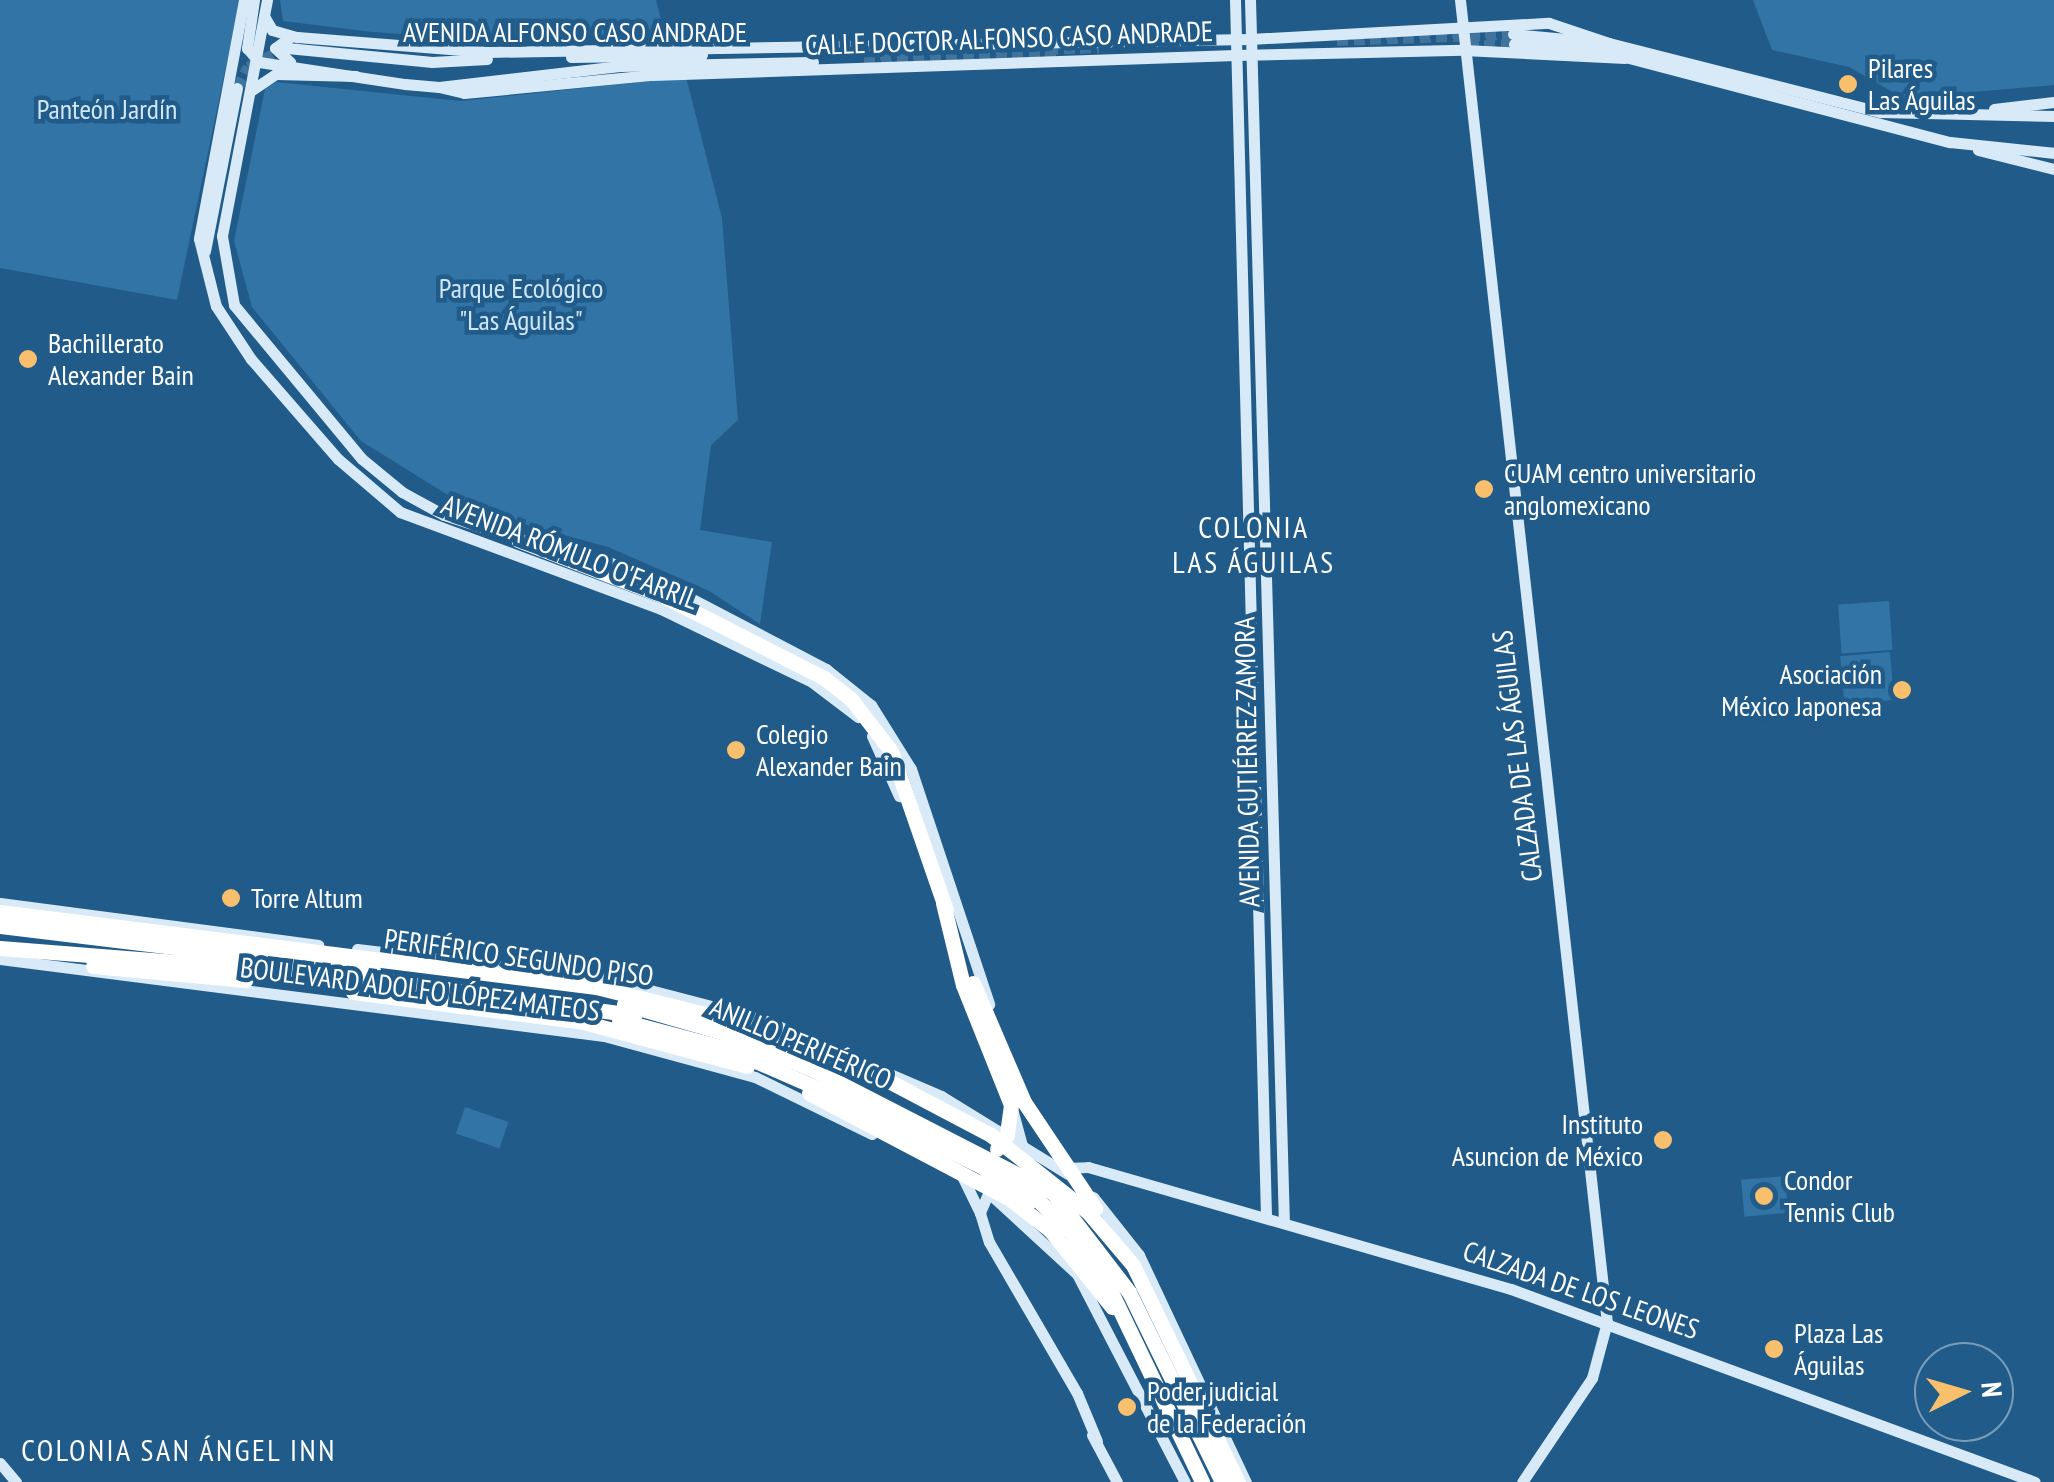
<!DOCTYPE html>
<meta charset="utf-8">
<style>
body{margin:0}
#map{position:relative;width:2054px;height:1482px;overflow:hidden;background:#205b8a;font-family:"PT Sans Narrow",sans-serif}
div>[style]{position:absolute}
.green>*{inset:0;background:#3174a5;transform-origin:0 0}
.secondary-tunnel>*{height:11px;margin-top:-5.5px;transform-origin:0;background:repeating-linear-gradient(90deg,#41749c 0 11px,transparent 0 16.5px)}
.secondary>*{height:11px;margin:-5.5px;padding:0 5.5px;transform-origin:5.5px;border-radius:5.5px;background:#d8eaf8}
.highway>*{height:15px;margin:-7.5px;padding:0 7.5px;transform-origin:7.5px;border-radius:7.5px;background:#fff}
.dots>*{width:28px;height:28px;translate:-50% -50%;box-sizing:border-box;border:5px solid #205b8a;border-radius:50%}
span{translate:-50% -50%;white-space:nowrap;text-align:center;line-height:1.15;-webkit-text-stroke:9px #205b8a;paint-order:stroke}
.street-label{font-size:28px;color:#fff}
.poi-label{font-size:28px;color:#fff}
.left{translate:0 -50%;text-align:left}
.right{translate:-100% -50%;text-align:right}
.park-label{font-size:28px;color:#d1e7f8}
.neighbourhood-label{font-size:30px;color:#fff;letter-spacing:2.5px}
.north{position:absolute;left:1914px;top:1342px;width:100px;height:100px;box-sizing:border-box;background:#205b8a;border:2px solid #799db9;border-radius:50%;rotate:85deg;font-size:28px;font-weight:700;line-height:40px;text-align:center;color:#fff}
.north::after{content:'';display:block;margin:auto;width:35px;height:45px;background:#f8bf6d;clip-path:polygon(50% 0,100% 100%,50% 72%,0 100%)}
</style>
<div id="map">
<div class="green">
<div style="clip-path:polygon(0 0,240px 0,177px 300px,0 268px)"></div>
<div style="clip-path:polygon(280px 0,656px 0,665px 34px,459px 38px,372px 32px,283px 21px)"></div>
<div style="clip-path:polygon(1753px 0,2054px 0,2054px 85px,1903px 98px,1849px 67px,1772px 50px)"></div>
<div style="clip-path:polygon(686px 77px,722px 218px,738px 420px,711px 445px,700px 530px,772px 542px,760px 624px,709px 591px,608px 547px,472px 510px,361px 441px,252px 307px,234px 241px,265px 89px,276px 82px,460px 101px)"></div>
<div style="left:1889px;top:601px;width:49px;height:51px;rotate:86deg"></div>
<div style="left:1890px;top:652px;width:48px;height:50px;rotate:85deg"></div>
<div style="left:465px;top:1107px;width:46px;height:28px;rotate:19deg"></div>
<div style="left:1785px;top:1176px;width:37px;height:44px;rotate:85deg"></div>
</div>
<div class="secondary-tunnel">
<div style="left:1337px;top:40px;width:176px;rotate:-2deg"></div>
<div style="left:1468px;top:46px;width:46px;rotate:-2.5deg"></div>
<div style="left:1047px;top:49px;width:52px;rotate:-2.2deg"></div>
<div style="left:864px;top:60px;width:196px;rotate:-1.2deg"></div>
<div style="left:237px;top:88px;width:24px;rotate:-62deg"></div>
<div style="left:248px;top:67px;width:39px;rotate:-27deg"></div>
</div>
<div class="secondary">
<div style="left:244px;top:0;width:243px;rotate:100.7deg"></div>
<div style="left:199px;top:239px;width:69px;rotate:75.8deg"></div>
<div style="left:216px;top:306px;width:64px;rotate:56.6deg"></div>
<div style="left:251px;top:359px;width:133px;rotate:49deg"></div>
<div style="left:338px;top:459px;width:82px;rotate:40.5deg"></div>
<div style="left:400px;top:512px;width:278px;rotate:20.4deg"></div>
<div style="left:661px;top:609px;width:168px;rotate:25.8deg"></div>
<div style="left:812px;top:682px;width:58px;rotate:37.3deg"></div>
<div style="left:254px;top:0;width:49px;rotate:98.3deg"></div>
<div style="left:247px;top:48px;width:18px;rotate:49deg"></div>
<div style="left:259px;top:62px;width:148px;rotate:8.6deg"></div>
<div style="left:405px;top:84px;width:34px;rotate:5deg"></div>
<div style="left:439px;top:87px;width:182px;rotate:-6.6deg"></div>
<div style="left:620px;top:66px;width:193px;rotate:-1.2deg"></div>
<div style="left:267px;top:0;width:240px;rotate:100.8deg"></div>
<div style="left:222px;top:236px;width:70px;rotate:80.1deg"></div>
<div style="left:234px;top:305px;width:200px;rotate:50.3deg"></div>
<div style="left:362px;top:459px;width:52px;rotate:39.5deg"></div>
<div style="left:402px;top:492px;width:48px;rotate:28.7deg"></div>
<div style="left:444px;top:515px;width:85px;rotate:17.8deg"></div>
<div style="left:1235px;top:0;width:1217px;rotate:88.54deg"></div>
<div style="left:1250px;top:0;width:1222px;rotate:88.41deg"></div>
<div style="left:1460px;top:0;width:1330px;rotate:83.66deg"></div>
<div style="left:1607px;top:1322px;width:58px;rotate:105deg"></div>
<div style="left:1592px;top:1378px;width:125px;rotate:123.9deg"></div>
<div style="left:264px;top:16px;width:16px;rotate:60deg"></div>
<div style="left:272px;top:30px;width:26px;rotate:16deg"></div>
<div style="left:297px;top:37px;width:191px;rotate:4.5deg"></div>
<div style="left:487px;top:52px;width:763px;rotate:-0.98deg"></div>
<div style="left:1250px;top:39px;width:299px;rotate:-3.1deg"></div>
<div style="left:1549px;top:23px;width:63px;rotate:18.4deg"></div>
<div style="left:1513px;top:34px;width:96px;rotate:5.4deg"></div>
<div style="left:1609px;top:43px;width:280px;rotate:14.3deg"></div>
<div style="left:1880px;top:112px;width:174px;rotate:1.3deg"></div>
<div style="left:289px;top:38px;width:17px;rotate:144deg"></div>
<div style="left:275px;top:48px;width:21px;rotate:43deg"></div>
<div style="left:1514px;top:44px;width:92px;rotate:5deg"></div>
<div style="left:1606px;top:52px;width:356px;rotate:14.7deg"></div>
<div style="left:1950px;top:142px;width:105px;rotate:6deg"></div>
<div style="left:287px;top:48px;width:146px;rotate:5.5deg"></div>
<div style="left:432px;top:62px;width:55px;rotate:-3.1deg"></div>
<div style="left:571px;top:57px;width:131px;rotate:-0.9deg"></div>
<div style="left:439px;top:87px;width:26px;rotate:13deg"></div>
<div style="left:464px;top:93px;width:189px;rotate:-5.5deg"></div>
<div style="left:652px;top:75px;width:584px;rotate:-1.96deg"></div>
<div style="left:1236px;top:55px;width:227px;rotate:-1.3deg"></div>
<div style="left:1463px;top:50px;width:162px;rotate:2.8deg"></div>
<div style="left:252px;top:90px;width:29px;rotate:-34deg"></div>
<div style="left:276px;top:74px;width:80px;rotate:1.4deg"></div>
<div style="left:1994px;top:109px;width:60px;rotate:-6.7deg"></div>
<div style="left:1978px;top:150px;width:78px;rotate:14deg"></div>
<div style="left:205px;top:251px;width:166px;rotate:-78.9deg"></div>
<div style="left:544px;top:545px;width:67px;rotate:14.7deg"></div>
<div style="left:609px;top:562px;width:78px;rotate:23.3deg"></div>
<div style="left:681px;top:593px;width:164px;rotate:27.7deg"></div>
<div style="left:826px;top:669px;width:58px;rotate:38.7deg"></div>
<div style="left:871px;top:705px;width:75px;rotate:58deg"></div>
<div style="left:911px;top:769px;width:248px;rotate:71.6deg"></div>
<div style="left:872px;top:736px;width:66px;rotate:65.8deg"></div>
<div style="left:0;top:903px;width:321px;rotate:7.5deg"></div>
<div style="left:357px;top:949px;width:253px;rotate:6.8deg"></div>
<div style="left:608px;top:979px;width:161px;rotate:14.7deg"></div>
<div style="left:764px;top:1020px;width:193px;rotate:23.2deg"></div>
<div style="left:941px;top:1096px;width:149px;rotate:31.6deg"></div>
<div style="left:0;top:959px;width:609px;rotate:7.27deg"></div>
<div style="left:604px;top:1036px;width:156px;rotate:15.2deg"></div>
<div style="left:755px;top:1077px;width:130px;rotate:26deg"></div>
<div style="left:1011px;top:1105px;width:61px;rotate:74.8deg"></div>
<div style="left:1063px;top:1168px;width:25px;rotate:-2deg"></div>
<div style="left:1088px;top:1167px;width:440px;rotate:16.1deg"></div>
<div style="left:1511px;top:1289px;width:558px;rotate:20.22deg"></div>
<div style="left:963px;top:1178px;width:39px;rotate:64deg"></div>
<div style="left:990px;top:1189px;width:26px;rotate:113deg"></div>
<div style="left:980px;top:1213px;width:30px;rotate:73deg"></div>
<div style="left:989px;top:1242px;width:175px;rotate:59.8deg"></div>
<div style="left:1077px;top:1393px;width:52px;rotate:67.4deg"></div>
<div style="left:991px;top:1195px;width:117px;rotate:42.6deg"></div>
<div style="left:1077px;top:1274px;width:234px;rotate:62.6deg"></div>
<div style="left:1093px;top:1197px;width:74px;rotate:51.6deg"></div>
<div style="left:1139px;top:1255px;width:251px;rotate:64.8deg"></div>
<div style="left:1092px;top:1435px;width:53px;rotate:62deg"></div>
<div style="left:0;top:1463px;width:25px;rotate:50deg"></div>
</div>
<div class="highway">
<div style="left:518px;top:540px;width:155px;rotate:21.1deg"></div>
<div style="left:663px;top:596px;width:181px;rotate:27deg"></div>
<div style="left:824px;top:678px;width:34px;rotate:38deg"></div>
<div style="left:851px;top:699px;width:66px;rotate:52.4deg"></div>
<div style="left:891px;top:751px;width:168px;rotate:70.9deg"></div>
<div style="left:943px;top:903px;width:84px;rotate:76.3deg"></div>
<div style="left:963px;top:985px;width:129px;rotate:68.2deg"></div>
<div style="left:1011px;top:1105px;width:30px;rotate:98deg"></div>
<div style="left:1007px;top:1135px;width:17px;rotate:126deg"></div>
<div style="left:0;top:912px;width:601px;rotate:7.17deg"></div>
<div style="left:596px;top:987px;width:167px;rotate:13.9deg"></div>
<div style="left:758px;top:1027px;width:116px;rotate:21.3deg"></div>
<div style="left:866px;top:1069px;width:141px;rotate:27.8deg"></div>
<div style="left:991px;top:1135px;width:122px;rotate:38.4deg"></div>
<div style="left:1087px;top:1211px;width:71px;rotate:49.6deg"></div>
<div style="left:1133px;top:1265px;width:241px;rotate:64.2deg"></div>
<div style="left:0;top:926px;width:376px;rotate:6.9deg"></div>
<div style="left:0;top:948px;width:244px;rotate:4.5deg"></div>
<div style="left:93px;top:966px;width:153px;rotate:5.3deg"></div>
<div style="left:232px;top:968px;width:137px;rotate:7.1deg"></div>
<div style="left:360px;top:977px;width:277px;rotate:7.9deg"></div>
<div style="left:973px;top:983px;width:129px;rotate:66.8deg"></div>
<div style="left:1024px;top:1102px;width:128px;rotate:56.2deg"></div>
<div style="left:353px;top:992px;width:232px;rotate:7.4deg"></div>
<div style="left:583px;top:1022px;width:170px;rotate:15deg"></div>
<div style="left:624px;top:1004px;width:105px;rotate:16deg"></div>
<div style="left:725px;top:1033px;width:99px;rotate:22.7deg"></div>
<div style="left:816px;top:1071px;width:267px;rotate:27.2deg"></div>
<div style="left:1053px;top:1193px;width:125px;rotate:52.5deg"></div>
<div style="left:1129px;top:1292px;width:212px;rotate:63.9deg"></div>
<div style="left:619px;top:1020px;width:113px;rotate:14.9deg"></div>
<div style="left:728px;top:1049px;width:128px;rotate:23.6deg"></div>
<div style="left:845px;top:1100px;width:151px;rotate:25.9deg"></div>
<div style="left:981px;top:1166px;width:60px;rotate:36.9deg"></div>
<div style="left:809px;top:1093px;width:227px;rotate:27.8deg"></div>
<div style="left:1010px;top:1199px;width:51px;rotate:37.8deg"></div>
<div style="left:1050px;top:1230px;width:99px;rotate:51.2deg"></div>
<div style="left:1015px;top:1178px;width:75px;rotate:43.9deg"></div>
<div style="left:1069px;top:1230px;width:59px;rotate:53.3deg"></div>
<div style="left:1104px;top:1277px;width:227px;rotate:64.4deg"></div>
</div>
<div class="dots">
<div style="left:1848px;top:84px;background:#f8bf6d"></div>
<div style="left:28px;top:359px;background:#f8bf6d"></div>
<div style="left:1484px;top:489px;background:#f8bf6d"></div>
<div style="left:1902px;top:690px;background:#f8bf6d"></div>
<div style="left:736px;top:750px;background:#f8bf6d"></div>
<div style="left:231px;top:898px;background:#f8bf6d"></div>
<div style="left:1663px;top:1140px;background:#f8bf6d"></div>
<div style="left:1764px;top:1196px;background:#f8bf6d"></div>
<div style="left:1774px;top:1349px;background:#f8bf6d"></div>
<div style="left:1127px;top:1407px;background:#f8bf6d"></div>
</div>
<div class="street-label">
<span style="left:575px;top:32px">AVENIDA ALFONSO CASO ANDRADE</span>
<span style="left:1009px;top:38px;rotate:-2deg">CALLE DOCTOR ALFONSO CASO ANDRADE</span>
<span style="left:570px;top:552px;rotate:21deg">AVENIDA RÓMULO O'FARRIL</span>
<span style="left:1517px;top:756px;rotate:-97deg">CALZADA DE LAS ÁGUILAS</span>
<span style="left:1247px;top:762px;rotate:-91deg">AVENIDA GUTIÉRREZ ZAMORA</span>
<span style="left:519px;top:957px;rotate:8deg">PERIFÉRICO SEGUNDO PISO</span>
<span style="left:420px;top:989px;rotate:7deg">BOULEVARD ADOLFO LÓPEZ MATEOS</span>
<span style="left:801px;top:1043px;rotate:23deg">ANILLO PERIFÉRICO</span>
<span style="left:1581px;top:1290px;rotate:19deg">CALZADA DE LOS LEONES</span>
</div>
<div class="poi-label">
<span class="left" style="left:1868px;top:84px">Pilares<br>Las Águilas</span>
<span class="left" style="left:48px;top:359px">Bachillerato<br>Alexander Bain</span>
<span class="left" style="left:1504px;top:489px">CUAM centro universitario<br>anglomexicano</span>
<span class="right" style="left:1882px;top:690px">Asociación<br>México Japonesa</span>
<span class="left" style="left:756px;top:750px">Colegio<br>Alexander Bain</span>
<span class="left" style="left:251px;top:898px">Torre Altum</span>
<span class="right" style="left:1643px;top:1140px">Instituto<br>Asuncion de México</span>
<span class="left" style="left:1784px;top:1196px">Condor<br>Tennis Club</span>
<span class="left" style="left:1794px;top:1349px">Plaza Las<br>Águilas</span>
<span class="left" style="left:1147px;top:1407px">Poder judicial<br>de la Federación</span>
</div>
<div class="park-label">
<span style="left:107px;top:109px">Panteón Jardín</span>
<span style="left:521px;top:304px">Parque Ecológico<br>"Las Águilas"</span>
</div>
<div class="neighbourhood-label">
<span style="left:1254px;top:544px">COLONIA<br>LAS ÁGUILAS</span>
<span style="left:179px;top:1450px">COLONIA SAN ÁNGEL INN</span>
</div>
<div class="north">N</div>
</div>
